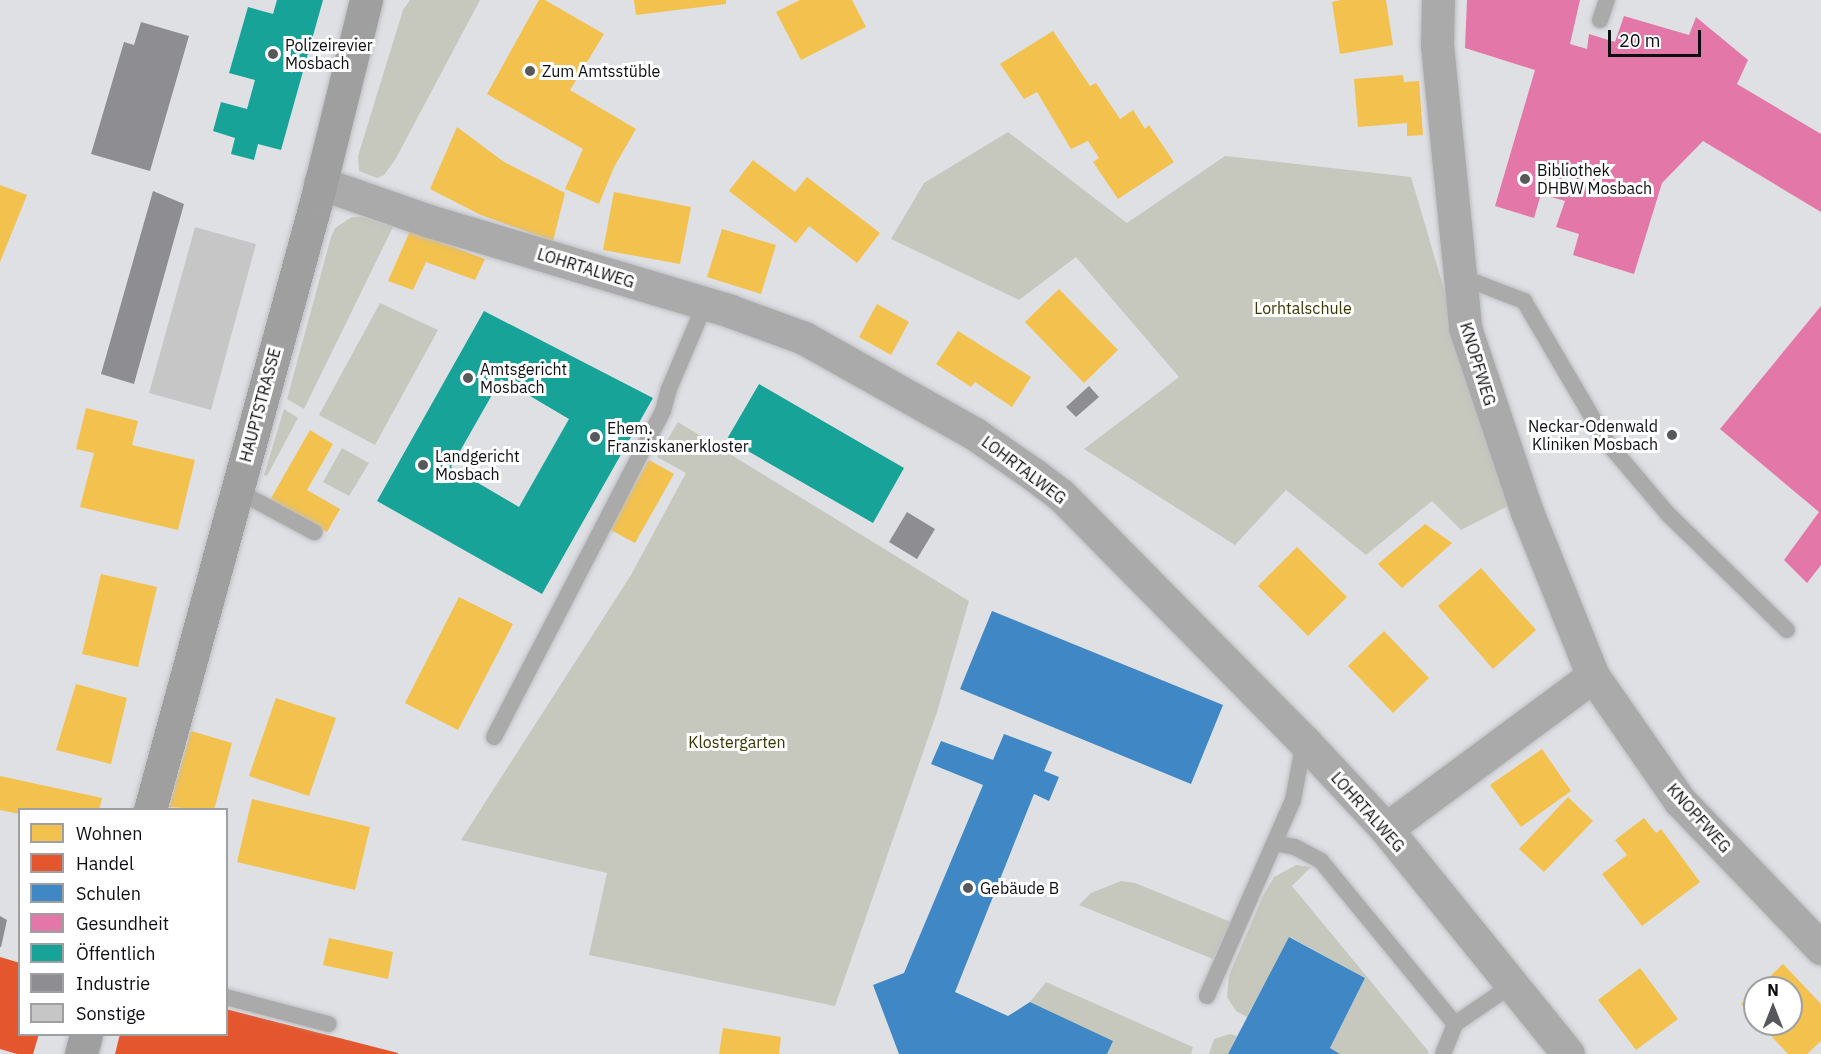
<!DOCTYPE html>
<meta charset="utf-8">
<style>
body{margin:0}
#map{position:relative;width:1821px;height:1054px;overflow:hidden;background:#dee0e4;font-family:"IBM Plex Sans",sans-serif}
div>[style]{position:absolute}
.green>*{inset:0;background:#c6c8be}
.homes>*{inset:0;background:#f2c14e}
.shops>*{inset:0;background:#e4572e}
.schools>*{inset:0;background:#3f88c5}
.health>*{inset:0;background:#e377a8}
.public>*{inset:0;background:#17a398}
.industry>*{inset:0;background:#8d8d92}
.building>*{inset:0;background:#c7c6c7}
.roads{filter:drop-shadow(0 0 2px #bdbec1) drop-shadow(0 0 2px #bdbec1)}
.lane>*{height:16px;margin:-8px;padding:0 8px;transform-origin:8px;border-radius:8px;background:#aaa}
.street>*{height:33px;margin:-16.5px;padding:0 16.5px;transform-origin:16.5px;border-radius:16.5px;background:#aaa}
.secondary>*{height:33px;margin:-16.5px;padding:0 16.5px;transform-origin:16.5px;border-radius:16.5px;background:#a09f9f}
.dots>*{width:16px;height:16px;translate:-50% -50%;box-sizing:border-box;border:3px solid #fff;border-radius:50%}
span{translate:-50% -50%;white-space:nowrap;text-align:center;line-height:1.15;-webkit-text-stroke:6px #fff;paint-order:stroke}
.poi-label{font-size:16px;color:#0d0e11}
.left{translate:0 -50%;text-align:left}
.right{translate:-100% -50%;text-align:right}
.street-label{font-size:16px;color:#0d0e11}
.park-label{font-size:16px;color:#363701}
.legend{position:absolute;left:18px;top:808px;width:210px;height:228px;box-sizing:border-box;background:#fff;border:2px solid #9e9fa0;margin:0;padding:8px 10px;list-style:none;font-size:18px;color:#0d0e11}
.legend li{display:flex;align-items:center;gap:12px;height:30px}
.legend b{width:30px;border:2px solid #9e9fa0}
.north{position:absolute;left:1743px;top:976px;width:60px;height:60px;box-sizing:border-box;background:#fff;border:2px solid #9e9fa0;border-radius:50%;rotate:0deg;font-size:16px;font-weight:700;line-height:24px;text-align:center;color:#0d0e11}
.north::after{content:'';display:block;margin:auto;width:21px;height:27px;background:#56585b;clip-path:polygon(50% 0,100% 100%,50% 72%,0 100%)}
.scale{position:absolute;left:1608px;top:30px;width:93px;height:27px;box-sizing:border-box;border:3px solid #0d0e11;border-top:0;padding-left:8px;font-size:18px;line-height:21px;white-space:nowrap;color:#0d0e11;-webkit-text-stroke:4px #fff;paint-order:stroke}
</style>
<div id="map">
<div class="green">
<div style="clip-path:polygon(410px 0,480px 0,395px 160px,384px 175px,377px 178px,359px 171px,358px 156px,403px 10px)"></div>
<div style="clip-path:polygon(1008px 132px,1127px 223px,1225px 156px,1411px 177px,1508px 506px,1461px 530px,1432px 501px,1366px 555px,1286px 490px,1235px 545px,1084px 449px,1179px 377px,1076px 257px,1019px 300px,891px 239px,924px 183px)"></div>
<div style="clip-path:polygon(352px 217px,362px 217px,393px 227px,304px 409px,287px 399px,331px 237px,335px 228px)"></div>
<div style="clip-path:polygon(380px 303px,438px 330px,375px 445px,319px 415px)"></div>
<div style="clip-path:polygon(284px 409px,298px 418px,267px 476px,264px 475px)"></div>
<div style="clip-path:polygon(678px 422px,969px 601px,937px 712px,835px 1006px,589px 955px,607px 873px,461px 840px,631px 575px,686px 473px,657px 457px)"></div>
<div style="clip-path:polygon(342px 448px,369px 463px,349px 496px,323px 482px)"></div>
<div style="clip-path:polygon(1296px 865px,1311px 867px,1292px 886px,1429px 1052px,1428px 1054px,1340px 1054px,1330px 1048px,1365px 978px,1290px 937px,1247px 1017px,1236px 1011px,1227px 997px,1229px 975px,1264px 894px,1274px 877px)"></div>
<div style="clip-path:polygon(1121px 881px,1135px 883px,1231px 922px,1213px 959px,1079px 905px,1091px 893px)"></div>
<div style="clip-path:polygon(1046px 982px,1193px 1047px,1191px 1054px,1107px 1054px,1112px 1041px,1030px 1002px)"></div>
<div style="clip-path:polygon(1230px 1034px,1237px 1036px,1228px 1054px,1209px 1054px,1214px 1039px)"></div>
</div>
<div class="homes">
<div style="clip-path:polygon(539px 0,545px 0,604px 34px,570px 90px,636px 129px,614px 167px,599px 204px,565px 189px,583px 149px,487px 94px)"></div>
<div style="clip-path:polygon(634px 0,726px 0,726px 4px,636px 15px)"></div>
<div style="clip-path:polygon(800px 0,852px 0,866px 27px,801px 60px,776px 12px)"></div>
<div style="clip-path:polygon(1341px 0,1386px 0,1393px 45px,1340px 54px,1332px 2px)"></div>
<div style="clip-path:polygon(1053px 31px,1090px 86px,1096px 83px,1120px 119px,1133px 110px,1145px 129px,1149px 125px,1174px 162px,1118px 199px,1093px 162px,1099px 158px,1088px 141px,1071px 149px,1037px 92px,1024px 99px,1000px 64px)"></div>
<div style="clip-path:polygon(1403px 75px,1404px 82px,1419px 81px,1423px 135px,1407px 136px,1407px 123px,1358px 127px,1354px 79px)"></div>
<div style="clip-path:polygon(457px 127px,504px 162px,565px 193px,553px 241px,481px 215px,430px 189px)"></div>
<div style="clip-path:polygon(753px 160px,795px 192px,807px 177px,880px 233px,857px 263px,809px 226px,796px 243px,729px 191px)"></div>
<div style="clip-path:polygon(0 185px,27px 195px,0 262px)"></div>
<div style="clip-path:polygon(614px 192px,691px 207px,680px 264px,603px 250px)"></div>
<div style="clip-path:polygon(722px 229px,776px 245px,761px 294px,707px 277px)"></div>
<div style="clip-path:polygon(410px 231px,485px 259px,475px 280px,426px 262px,413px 290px,388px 281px)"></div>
<div style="clip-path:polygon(1059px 289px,1118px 350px,1084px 383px,1025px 322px)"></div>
<div style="clip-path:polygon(877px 304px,909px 322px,891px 355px,859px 337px)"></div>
<div style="clip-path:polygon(958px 331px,1031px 377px,1012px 407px,975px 382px,971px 387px,936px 364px)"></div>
<div style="clip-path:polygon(86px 408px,138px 421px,132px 445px,195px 460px,178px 530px,80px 507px,94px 453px,76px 449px)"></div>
<div style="clip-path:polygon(310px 430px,333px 444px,307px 490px,340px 509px,327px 532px,270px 500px)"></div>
<div style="clip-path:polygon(649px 460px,674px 474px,635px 543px,609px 529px)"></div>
<div style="clip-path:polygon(1425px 524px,1452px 543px,1402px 588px,1378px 564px)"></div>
<div style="clip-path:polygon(1297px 547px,1347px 597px,1308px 636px,1258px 586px)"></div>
<div style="clip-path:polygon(1481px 568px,1536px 630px,1493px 669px,1438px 606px)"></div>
<div style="clip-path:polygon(101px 574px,157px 587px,138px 667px,82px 654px)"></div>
<div style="clip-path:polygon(459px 597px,513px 624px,458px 730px,405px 703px)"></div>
<div style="clip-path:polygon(1384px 631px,1429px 678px,1393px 713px,1348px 666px)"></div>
<div style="clip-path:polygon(76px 684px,127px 698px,111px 764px,56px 750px)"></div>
<div style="clip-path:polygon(276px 698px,336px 718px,309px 796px,249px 776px)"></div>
<div style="clip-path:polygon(191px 731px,232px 743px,214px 810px,169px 807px)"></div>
<div style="clip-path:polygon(1542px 749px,1571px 791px,1521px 827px,1490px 785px)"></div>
<div style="clip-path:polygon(0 776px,102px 798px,99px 810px,20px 810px,20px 814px,0 810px)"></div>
<div style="clip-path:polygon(1568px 797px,1593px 821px,1544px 872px,1519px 849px)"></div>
<div style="clip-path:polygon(252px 799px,370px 827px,355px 890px,237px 862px)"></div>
<div style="clip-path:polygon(1644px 818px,1656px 833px,1661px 829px,1700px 882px,1642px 926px,1602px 874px,1627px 855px,1615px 840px)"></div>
<div style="clip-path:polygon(329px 938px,393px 952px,388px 979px,323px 965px)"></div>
<div style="clip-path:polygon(1783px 964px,1821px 1004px,1821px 1041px,1807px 1054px,1788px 1054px,1760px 1024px,1791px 1024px,1791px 988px,1758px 988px)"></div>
<div style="clip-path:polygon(1640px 968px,1678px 1019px,1636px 1050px,1598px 1000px)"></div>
<div style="clip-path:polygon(1755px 991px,1755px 1019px,1741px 1004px)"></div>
<div style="clip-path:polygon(723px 1028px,781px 1037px,779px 1054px,719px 1054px)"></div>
</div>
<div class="shops">
<div style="clip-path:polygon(0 957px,20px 963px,20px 1034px,39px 1034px,33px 1054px,17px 1054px,0 1049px)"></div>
<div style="clip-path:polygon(226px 1009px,398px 1053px,398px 1054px,115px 1054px,120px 1034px,226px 1034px)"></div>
</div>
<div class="schools">
<div style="clip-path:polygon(992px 611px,1223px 705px,1191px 784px,960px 689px)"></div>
<div style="clip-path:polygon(1004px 734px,1052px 752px,1044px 771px,1059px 777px,1049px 801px,1034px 794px,955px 992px,1008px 1016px,1030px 1002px,1113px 1041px,1107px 1054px,899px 1054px,873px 985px,904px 973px,983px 785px,931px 764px,941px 741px,993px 760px)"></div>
<div style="clip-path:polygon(1289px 937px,1365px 978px,1330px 1048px,1340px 1054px,1228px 1054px)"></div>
</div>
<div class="health">
<div style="clip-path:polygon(1467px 0,1580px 0,1570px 44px,1587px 49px,1589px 34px,1615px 42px,1624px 16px,1689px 35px,1696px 17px,1748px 60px,1737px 84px,1821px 134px,1821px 212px,1703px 141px,1662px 183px,1634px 274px,1573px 255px,1579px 234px,1556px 227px,1565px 201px,1541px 194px,1534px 218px,1495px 206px,1535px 70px,1465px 48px)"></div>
<div style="clip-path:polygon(1821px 306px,1821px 565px,1807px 583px,1784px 560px,1819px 512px,1720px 429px)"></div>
</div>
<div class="public">
<div style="clip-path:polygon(277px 0,323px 0,281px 150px,258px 144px,254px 160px,231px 154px,235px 138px,213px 131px,221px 102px,247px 109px,255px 80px,229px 73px,248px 7px,273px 14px)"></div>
<div style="clip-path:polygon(evenodd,484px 311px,653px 398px,542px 594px,377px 501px,484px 311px,501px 379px,569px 419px,519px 507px,451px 467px,501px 379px)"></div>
<div style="clip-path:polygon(759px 384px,904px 468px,873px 523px,727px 439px)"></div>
</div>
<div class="industry">
<div style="clip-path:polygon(141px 22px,189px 36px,150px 171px,91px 154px,124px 42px,134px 45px)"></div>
<div style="clip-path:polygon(153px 191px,184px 204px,134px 384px,101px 374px)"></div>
<div style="clip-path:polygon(1089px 386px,1099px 397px,1076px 417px,1066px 407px)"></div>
<div style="clip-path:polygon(907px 512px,935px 529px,917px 559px,889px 542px)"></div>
<div style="clip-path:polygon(0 916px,7px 920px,1px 947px,0 947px)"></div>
</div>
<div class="building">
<div style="clip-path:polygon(195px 227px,256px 244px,211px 410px,149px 393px)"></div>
</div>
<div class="roads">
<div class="lane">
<div style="left:1600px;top:20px;width:21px;rotate:-71deg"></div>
<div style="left:1459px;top:276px;width:70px;rotate:21deg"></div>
<div style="left:1524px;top:301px;width:162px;rotate:59.6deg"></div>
<div style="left:1606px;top:441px;width:96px;rotate:49.7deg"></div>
<div style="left:1668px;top:514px;width:166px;rotate:44.3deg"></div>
<div style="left:236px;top:490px;width:89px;rotate:28.3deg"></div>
<div style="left:494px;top:737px;width:367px;rotate:-62.6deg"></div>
<div style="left:663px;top:411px;width:23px;rotate:-75deg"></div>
<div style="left:669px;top:389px;width:92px;rotate:-67deg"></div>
<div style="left:1274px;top:843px;width:21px;rotate:11deg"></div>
<div style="left:1295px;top:847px;width:30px;rotate:28deg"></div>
<div style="left:1321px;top:861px;width:211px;rotate:50.6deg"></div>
<div style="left:1207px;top:996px;width:214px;rotate:-66.3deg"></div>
<div style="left:1293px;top:800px;width:60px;rotate:-79.4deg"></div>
<div style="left:226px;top:997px;width:106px;rotate:14.8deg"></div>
<div style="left:1443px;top:1054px;width:32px;rotate:-68deg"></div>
<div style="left:1455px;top:1024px;width:69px;rotate:-34.4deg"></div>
</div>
<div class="street">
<div style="left:1438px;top:0;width:45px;rotate:91.3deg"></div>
<div style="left:1437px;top:45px;width:284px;rotate:84.3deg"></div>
<div style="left:1465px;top:328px;width:194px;rotate:71.4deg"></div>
<div style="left:1527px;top:512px;width:177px;rotate:68.1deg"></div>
<div style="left:1593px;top:676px;width:152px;rotate:55.2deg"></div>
<div style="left:1680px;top:801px;width:204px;rotate:46.2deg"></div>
<div style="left:320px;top:183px;width:115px;rotate:19.2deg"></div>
<div style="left:429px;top:221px;width:314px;rotate:16.6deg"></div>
<div style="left:730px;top:311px;width:79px;rotate:20deg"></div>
<div style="left:804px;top:338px;width:196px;rotate:29.3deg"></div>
<div style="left:975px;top:434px;width:70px;rotate:34.6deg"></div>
<div style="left:1033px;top:474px;width:35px;rotate:37deg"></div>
<div style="left:1061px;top:495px;width:346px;rotate:45.4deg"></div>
<div style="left:1304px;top:741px;width:120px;rotate:47deg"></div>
<div style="left:1386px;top:829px;width:289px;rotate:51deg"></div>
<div style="left:1386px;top:829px;width:257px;rotate:-36.5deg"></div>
</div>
<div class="secondary">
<div style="left:150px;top:810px;width:638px;rotate:-74.74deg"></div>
<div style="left:318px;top:194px;width:200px;rotate:-76.1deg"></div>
<div style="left:81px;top:1054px;width:21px;rotate:-76deg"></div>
</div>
</div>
<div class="dots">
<div style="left:273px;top:54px;background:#56585b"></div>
<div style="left:530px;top:71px;background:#56585b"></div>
<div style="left:1525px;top:179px;background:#56585b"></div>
<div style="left:468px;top:378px;background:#56585b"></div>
<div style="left:1672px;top:435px;background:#56585b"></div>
<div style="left:595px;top:437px;background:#56585b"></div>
<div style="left:423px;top:465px;background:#56585b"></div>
<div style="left:968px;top:888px;background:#56585b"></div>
</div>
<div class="poi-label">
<span class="left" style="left:285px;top:54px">Polizeirevier<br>Mosbach</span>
<span class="left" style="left:542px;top:71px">Zum Amtsstüble</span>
<span class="left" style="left:1537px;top:179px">Bibliothek<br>DHBW Mosbach</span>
<span class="left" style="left:480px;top:378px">Amtsgericht<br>Mosbach</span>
<span class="right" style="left:1658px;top:435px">Neckar-Odenwald<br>Kliniken Mosbach</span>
<span class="left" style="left:607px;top:437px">Ehem.<br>Franziskanerkloster</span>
<span class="left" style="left:435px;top:465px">Landgericht<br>Mosbach</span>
<span class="left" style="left:980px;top:888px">Gebäude B</span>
</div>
<div class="street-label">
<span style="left:586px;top:268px;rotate:17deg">LOHRTALWEG</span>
<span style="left:1478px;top:364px;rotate:73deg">KNOPFWEG</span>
<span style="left:260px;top:405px;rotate:-75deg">HAUPTSTRASSE</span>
<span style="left:1024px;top:470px;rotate:37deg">LOHRTALWEG</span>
<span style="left:1368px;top:812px;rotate:48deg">LOHRTALWEG</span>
<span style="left:1699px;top:818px;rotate:48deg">KNOPFWEG</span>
</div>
<div class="park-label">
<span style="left:1303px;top:308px">Lorhtalschule</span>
<span style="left:737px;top:742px">Klostergarten</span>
</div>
<ul class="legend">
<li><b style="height:16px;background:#f2c14e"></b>Wohnen</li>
<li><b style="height:16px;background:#e4572e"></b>Handel</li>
<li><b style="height:16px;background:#3f88c5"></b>Schulen</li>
<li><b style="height:16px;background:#e377a8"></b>Gesundheit</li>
<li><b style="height:16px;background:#17a398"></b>Öffentlich</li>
<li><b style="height:16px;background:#8d8d92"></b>Industrie</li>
<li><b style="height:16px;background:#c7c6c7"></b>Sonstige</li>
</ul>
<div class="north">N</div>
<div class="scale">20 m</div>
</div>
